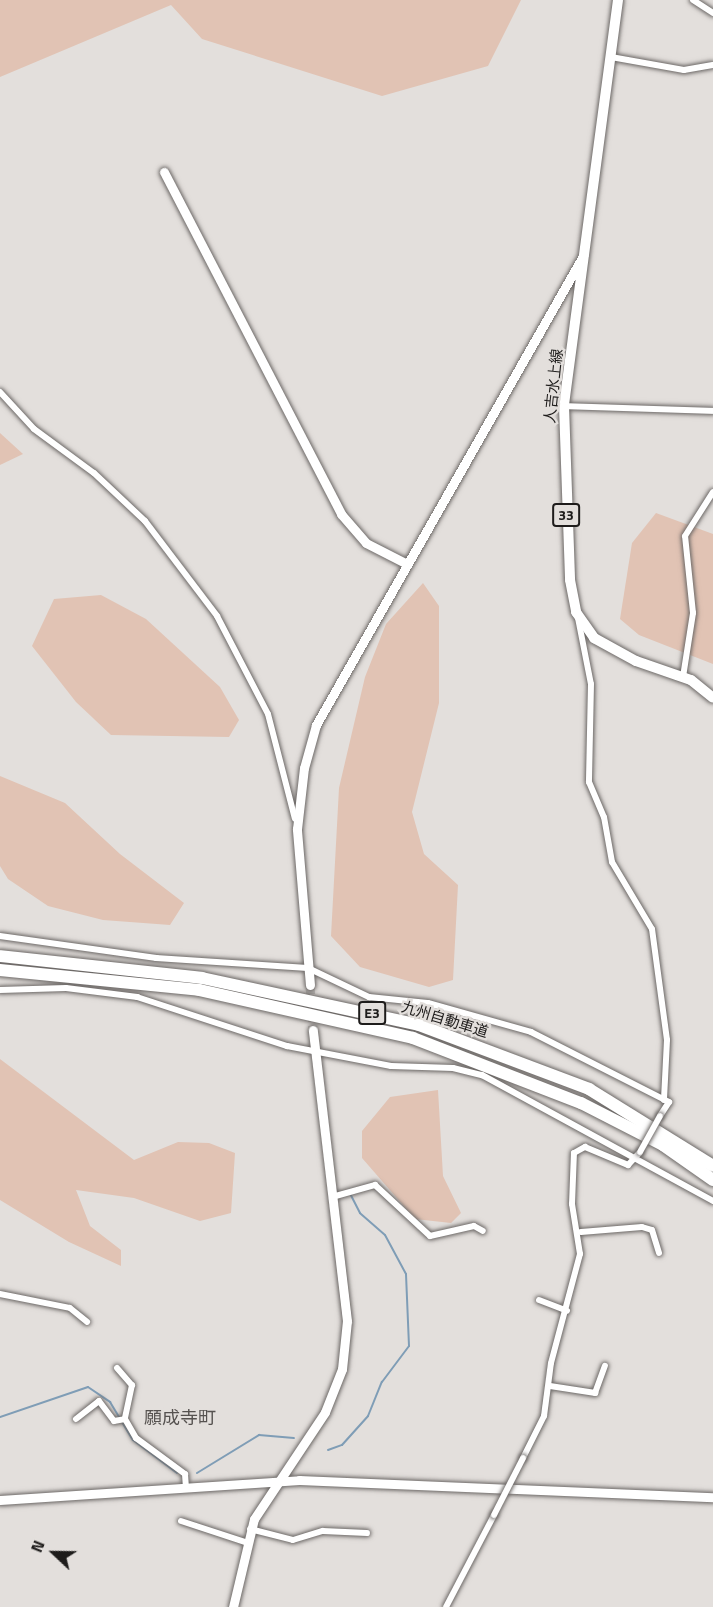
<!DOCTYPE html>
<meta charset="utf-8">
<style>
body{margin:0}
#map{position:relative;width:713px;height:1607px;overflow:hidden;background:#e3dfdc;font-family:"Titillium Web","Noto Sans JP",sans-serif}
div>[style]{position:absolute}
.green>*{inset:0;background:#e1c3b4}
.stream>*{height:2px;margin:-1px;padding:0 1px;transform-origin:1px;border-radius:1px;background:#7f9db6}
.secondary-tunnel>*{height:9px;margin-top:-4.5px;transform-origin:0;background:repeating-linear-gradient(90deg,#bcb8b5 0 9px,transparent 0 13.5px)}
.roads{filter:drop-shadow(0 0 2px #6c6866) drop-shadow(0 0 2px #6c6866)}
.street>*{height:6px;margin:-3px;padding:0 3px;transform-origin:3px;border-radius:3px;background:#fff}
.secondary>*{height:9px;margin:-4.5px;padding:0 4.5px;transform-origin:4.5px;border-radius:4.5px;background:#fff}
.primary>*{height:10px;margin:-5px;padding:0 5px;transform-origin:5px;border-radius:5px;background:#fff}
.highway>*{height:12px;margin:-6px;padding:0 6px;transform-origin:6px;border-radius:6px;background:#fff}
.bridges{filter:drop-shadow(0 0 2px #6c6866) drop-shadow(0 0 2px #6c6866)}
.street-bridge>*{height:6px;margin:-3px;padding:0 3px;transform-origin:3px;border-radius:3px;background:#fff}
span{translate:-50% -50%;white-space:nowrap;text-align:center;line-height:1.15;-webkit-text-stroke:4.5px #e3dfdc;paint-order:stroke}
.shield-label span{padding:2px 4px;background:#e3dfdc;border:2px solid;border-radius:4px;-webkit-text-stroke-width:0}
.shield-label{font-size:14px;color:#1e1c1b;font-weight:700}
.street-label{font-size:15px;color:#1e1c1b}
.quarter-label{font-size:18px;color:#565250}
.north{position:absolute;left:24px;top:1523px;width:60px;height:60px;-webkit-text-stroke:4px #e3dfdc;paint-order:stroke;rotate:292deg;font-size:16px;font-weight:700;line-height:24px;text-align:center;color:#1e1c1b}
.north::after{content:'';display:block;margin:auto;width:21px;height:27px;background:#1e1c1b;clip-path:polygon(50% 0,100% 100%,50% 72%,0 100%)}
</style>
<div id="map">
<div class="green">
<div style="clip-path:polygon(0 0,521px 0,488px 66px,382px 96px,202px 39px,171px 5px,0 77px)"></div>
<div style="clip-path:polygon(0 433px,23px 454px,0 465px)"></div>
<div style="clip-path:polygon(656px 513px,713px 534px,713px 664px,639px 635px,620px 619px,632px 543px)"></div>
<div style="clip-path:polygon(423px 583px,439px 606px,439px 703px,412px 812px,424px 854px,458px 885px,453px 980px,429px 987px,360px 967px,331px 936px,339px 788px,365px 677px,386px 624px)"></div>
<div style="clip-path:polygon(101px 595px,146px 619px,220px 687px,239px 720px,229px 737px,111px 735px,76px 702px,32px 646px,54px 599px)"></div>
<div style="clip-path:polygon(0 776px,65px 803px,120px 854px,184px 903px,170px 925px,103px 920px,48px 906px,8px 879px,0 866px)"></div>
<div style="clip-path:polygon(0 1059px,134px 1160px,178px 1142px,209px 1143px,235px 1153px,231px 1213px,200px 1221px,134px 1198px,76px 1190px,90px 1226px,121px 1250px,121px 1266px,69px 1242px,0 1200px)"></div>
<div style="clip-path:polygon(438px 1090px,443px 1176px,461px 1213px,451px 1223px,415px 1219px,362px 1158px,362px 1131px,390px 1097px)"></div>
</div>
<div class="stream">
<div style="left:0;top:1417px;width:93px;rotate:-18.8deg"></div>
<div style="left:88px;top:1387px;width:27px;rotate:34deg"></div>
<div style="left:110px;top:1402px;width:17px;rotate:59deg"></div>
<div style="left:122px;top:1422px;width:21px;rotate:59deg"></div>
<div style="left:133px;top:1440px;width:55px;rotate:36.9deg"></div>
<div style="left:328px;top:1450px;width:15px;rotate:-20deg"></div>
<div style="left:342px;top:1445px;width:39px;rotate:-48deg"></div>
<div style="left:368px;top:1416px;width:37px;rotate:-68deg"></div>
<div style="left:382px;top:1382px;width:45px;rotate:-53.1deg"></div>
<div style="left:409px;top:1346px;width:72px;rotate:-92.4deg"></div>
<div style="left:406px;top:1274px;width:44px;rotate:-118.3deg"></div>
<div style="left:385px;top:1235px;width:33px;rotate:-139deg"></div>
<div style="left:360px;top:1213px;width:20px;rotate:-117deg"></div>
<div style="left:197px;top:1473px;width:73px;rotate:-31.5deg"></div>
<div style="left:259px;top:1435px;width:35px;rotate:5deg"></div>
</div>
<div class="secondary-tunnel">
<div style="left:310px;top:985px;width:45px;rotate:86.2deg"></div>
</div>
<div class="roads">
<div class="street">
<div style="left:693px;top:0;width:24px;rotate:33deg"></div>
<div style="left:611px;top:57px;width:74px;rotate:10.1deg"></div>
<div style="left:684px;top:70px;width:29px;rotate:-10deg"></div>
<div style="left:0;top:392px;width:50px;rotate:47.4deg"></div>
<div style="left:34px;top:429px;width:74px;rotate:36.3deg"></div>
<div style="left:94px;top:473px;width:70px;rotate:43.3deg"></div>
<div style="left:145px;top:521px;width:119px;rotate:52.8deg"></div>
<div style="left:217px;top:616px;width:110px;rotate:62.5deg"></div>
<div style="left:268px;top:714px;width:108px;rotate:75.6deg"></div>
<div style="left:564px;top:406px;width:149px;rotate:1.9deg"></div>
<div style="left:578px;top:618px;width:67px;rotate:78.9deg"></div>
<div style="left:591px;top:684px;width:98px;rotate:91.2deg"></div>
<div style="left:589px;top:782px;width:38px;rotate:67deg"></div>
<div style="left:604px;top:817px;width:46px;rotate:79.9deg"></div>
<div style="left:612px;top:862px;width:78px;rotate:59.2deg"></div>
<div style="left:652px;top:929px;width:112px;rotate:82.3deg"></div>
<div style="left:667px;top:1040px;width:60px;rotate:92.9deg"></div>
<div style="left:683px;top:677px;width:65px;rotate:-81.1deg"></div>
<div style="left:693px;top:613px;width:77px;rotate:-95.9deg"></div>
<div style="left:685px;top:536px;width:52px;rotate:-57.5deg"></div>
<div style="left:0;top:936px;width:158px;rotate:8deg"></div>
<div style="left:156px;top:958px;width:152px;rotate:3.8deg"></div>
<div style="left:308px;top:968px;width:68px;rotate:25.4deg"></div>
<div style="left:369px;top:997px;width:59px;rotate:5.8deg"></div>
<div style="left:428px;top:1003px;width:107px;rotate:15.7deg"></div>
<div style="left:531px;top:1032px;width:155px;rotate:26.9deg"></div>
<div style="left:669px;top:1102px;width:17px;rotate:123deg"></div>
<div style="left:0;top:990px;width:66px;rotate:-1.7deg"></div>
<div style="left:66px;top:988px;width:72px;rotate:7.2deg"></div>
<div style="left:137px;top:997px;width:158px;rotate:18.1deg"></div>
<div style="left:287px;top:1046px;width:106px;rotate:10.9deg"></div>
<div style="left:391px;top:1066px;width:62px;rotate:1.8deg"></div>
<div style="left:453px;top:1068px;width:30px;rotate:14deg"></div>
<div style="left:482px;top:1075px;width:263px;rotate:28.6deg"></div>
<div style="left:332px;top:1197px;width:45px;rotate:-15.6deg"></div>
<div style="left:375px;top:1185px;width:75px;rotate:42.8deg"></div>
<div style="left:430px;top:1236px;width:45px;rotate:-12.8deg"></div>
<div style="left:474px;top:1226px;width:10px;rotate:29deg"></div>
<div style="left:581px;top:1232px;width:61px;rotate:-4.7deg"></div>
<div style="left:642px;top:1227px;width:10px;rotate:17deg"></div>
<div style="left:652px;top:1230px;width:24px;rotate:73deg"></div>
<div style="left:0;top:1294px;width:71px;rotate:11.3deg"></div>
<div style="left:70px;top:1308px;width:22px;rotate:39deg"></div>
<div style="left:539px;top:1300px;width:30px;rotate:21deg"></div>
<div style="left:117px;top:1368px;width:23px;rotate:49deg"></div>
<div style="left:132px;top:1385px;width:35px;rotate:102deg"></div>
<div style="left:125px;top:1419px;width:22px;rotate:60deg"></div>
<div style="left:136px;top:1438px;width:61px;rotate:36.3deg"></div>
<div style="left:185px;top:1474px;width:13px;rotate:86deg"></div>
<div style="left:550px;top:1386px;width:46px;rotate:8.8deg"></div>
<div style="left:595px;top:1393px;width:29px;rotate:-70deg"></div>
<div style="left:76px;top:1419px;width:29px;rotate:-38deg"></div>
<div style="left:99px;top:1401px;width:25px;rotate:53deg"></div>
<div style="left:114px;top:1421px;width:11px;rotate:-10deg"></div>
<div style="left:523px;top:1458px;width:47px;rotate:-63.4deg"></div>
<div style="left:544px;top:1416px;width:53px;rotate:-82.5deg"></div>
<div style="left:551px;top:1363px;width:113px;rotate:-75.1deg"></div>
<div style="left:580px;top:1254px;width:51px;rotate:-99.1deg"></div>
<div style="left:572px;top:1204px;width:51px;rotate:-87.8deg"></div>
<div style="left:574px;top:1153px;width:13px;rotate:-29deg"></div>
<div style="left:585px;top:1147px;width:47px;rotate:22.7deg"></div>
<div style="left:628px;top:1165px;width:18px;rotate:-47deg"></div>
<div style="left:181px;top:1521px;width:67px;rotate:18.2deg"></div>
<div style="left:250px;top:1529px;width:44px;rotate:14.3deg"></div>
<div style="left:293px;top:1540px;width:31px;rotate:-17deg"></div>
<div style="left:323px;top:1531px;width:44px;rotate:2.6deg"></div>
<div style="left:446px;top:1607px;width:104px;rotate:-62.4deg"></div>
</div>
<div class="secondary">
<div style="left:164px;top:172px;width:385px;rotate:62.6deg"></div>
<div style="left:341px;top:514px;width:38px;rotate:49deg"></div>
<div style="left:366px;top:543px;width:44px;rotate:27.1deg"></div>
<div style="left:310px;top:985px;width:157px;rotate:-94.8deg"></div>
<div style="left:297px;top:829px;width:61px;rotate:-83.5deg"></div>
<div style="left:304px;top:768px;width:45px;rotate:-74.4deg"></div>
<div style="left:316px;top:725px;width:540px;rotate:-60.35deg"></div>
<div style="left:0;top:1500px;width:300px;rotate:-3.8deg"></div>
<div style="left:299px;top:1480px;width:414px;rotate:2.4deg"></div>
<div style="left:233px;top:1607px;width:90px;rotate:-76.6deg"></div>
<div style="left:254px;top:1519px;width:128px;rotate:-56.4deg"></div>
<div style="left:325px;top:1412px;width:46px;rotate:-68.4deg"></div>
<div style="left:342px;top:1369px;width:48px;rotate:-84.1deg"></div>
<div style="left:347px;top:1321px;width:293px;rotate:-96.7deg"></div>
</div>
<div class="primary">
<div style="left:618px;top:0;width:410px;rotate:97.6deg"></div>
<div style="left:564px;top:406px;width:174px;rotate:88deg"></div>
<div style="left:570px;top:580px;width:33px;rotate:79deg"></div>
<div style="left:576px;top:612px;width:32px;rotate:55deg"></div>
<div style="left:594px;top:638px;width:48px;rotate:28.7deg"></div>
<div style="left:636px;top:661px;width:58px;rotate:19.1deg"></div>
<div style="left:691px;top:680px;width:28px;rotate:39deg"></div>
</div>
<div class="highway">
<div style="left:0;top:956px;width:203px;rotate:6.2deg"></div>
<div style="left:202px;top:978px;width:222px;rotate:12.2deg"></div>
<div style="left:419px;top:1025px;width:182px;rotate:20.6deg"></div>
<div style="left:589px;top:1089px;width:146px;rotate:31.8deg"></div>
<div style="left:0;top:970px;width:200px;rotate:5.7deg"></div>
<div style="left:199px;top:990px;width:219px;rotate:12.6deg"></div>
<div style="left:413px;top:1038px;width:180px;rotate:21.2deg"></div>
<div style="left:581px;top:1103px;width:92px;rotate:27.1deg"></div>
<div style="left:663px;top:1145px;width:61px;rotate:35deg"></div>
</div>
</div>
<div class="bridges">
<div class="street-bridge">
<div style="left:640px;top:1152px;width:41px;rotate:-60.9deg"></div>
<div style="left:494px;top:1515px;width:64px;rotate:-63deg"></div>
</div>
</div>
<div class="shield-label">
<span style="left:566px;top:515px">33</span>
<span style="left:372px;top:1013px">E3</span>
</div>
<div class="street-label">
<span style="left:553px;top:386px;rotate:-84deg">人吉水上線</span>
<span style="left:445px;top:1019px;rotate:17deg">九州自動車道</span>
</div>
<div class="quarter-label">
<span style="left:180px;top:1418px">願成寺町</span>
</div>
<div class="north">N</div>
</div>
